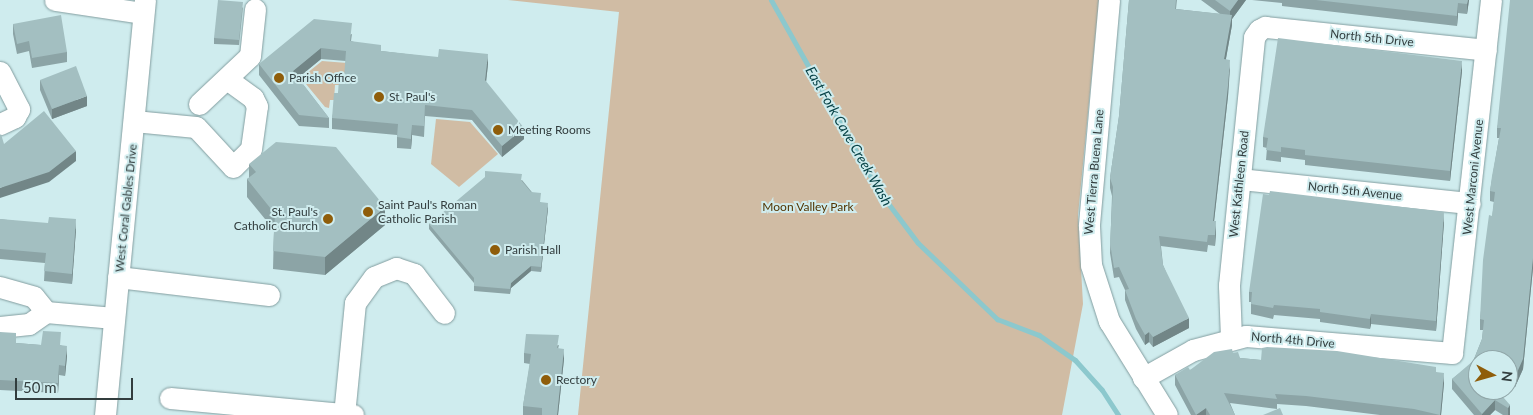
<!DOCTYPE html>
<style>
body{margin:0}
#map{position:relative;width:1533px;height:415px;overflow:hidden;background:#cfecee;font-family:Lato,sans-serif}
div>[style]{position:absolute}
.green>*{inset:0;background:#d0bca4}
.stream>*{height:5px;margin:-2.5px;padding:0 2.5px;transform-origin:2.5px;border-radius:2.5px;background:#8cc8cd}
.roads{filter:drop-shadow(0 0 1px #829d9f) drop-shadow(0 0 1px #829d9f)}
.minor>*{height:21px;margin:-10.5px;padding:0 10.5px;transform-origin:10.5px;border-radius:10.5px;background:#fff}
.wall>*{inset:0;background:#8ca4a6}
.shaded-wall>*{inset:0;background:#728687}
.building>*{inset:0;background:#a3bfc1}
.dots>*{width:14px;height:14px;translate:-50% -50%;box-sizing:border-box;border:2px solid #cfecee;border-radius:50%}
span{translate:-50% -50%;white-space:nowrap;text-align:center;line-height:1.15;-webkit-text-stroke:4px #cfecee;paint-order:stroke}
.street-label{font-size:12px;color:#323d3e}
.poi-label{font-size:12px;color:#323d3e}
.left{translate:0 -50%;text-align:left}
.right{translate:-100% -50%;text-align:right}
.park-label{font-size:12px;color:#523402}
.water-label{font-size:14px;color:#074246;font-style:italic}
.north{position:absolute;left:1468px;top:350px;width:50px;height:50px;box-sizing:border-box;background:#cfecee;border:1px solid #90a6a8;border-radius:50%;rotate:96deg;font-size:14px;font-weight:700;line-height:20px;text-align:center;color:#323d3e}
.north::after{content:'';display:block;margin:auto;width:18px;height:22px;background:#8f5d0a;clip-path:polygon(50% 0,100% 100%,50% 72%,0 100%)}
.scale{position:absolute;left:15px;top:378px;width:118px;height:22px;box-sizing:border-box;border:2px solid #323d3e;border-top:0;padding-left:6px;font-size:15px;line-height:18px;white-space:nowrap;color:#323d3e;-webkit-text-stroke:4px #cfecee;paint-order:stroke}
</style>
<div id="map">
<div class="green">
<div style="clip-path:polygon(508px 0,1099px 0,1078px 215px,1083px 304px,1062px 415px,578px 415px,619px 12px)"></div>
<div style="clip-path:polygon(322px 61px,347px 63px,347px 74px,340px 74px,340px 85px,335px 85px,334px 100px,330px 100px,329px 108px,325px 107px,301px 78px)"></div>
<div style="clip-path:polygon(436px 119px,470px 122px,498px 154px,459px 187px,431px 164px)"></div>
</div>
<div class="stream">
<div style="left:771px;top:0;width:218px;rotate:60.6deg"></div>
<div style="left:878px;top:190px;width:66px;rotate:53deg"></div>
<div style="left:918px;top:243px;width:110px;rotate:43.9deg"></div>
<div style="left:997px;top:319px;width:45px;rotate:20.9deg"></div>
<div style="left:1039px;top:335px;width:44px;rotate:34.8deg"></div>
<div style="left:1075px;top:360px;width:40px;rotate:48deg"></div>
<div style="left:1102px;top:390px;width:30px;rotate:57deg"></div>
</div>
<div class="roads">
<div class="minor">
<div style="left:55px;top:0;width:89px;rotate:8.4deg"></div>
<div style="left:1109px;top:0;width:227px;rotate:95.1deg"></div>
<div style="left:1089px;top:226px;width:39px;rotate:87deg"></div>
<div style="left:1091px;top:265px;width:59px;rotate:72.2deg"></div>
<div style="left:1109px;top:321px;width:110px;rotate:58.3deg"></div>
<div style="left:0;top:72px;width:42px;rotate:62.8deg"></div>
<div style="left:19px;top:109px;width:9px;rotate:117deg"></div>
<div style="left:15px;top:117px;width:17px;rotate:155deg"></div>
<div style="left:199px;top:104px;width:70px;rotate:-43.3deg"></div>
<div style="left:250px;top:56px;width:47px;rotate:-83.9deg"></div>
<div style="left:134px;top:121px;width:62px;rotate:5.5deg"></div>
<div style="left:196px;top:127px;width:54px;rotate:47.2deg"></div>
<div style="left:233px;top:167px;width:25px;rotate:-45deg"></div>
<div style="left:251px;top:149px;width:43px;rotate:-82.1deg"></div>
<div style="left:257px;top:106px;width:9px;rotate:-117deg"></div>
<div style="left:253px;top:98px;width:32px;rotate:-144deg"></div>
<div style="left:1240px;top:179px;width:231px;rotate:6deg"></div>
<div style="left:118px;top:277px;width:152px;rotate:6.8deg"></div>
<div style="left:0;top:287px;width:35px;rotate:16deg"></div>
<div style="left:34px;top:297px;width:19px;rotate:51deg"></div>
<div style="left:0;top:327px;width:29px;rotate:-6deg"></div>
<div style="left:29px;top:324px;width:21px;rotate:-35deg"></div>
<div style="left:46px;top:312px;width:68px;rotate:5deg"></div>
<div style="left:1231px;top:338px;width:53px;rotate:-92.2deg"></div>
<div style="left:1229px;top:285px;width:249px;rotate:-84.2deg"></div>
<div style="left:1254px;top:37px;width:9px;rotate:-54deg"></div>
<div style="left:1259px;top:30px;width:7px;rotate:-27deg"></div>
<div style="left:1265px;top:27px;width:222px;rotate:5.9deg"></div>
<div style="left:1143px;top:378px;width:57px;rotate:-29.2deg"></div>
<div style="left:1193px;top:350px;width:55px;rotate:-14.8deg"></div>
<div style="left:1246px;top:336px;width:207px;rotate:4.7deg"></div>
<div style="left:1452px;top:353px;width:355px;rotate:-83.7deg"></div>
<div style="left:170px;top:398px;width:184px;rotate:5.3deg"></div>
<div style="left:105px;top:415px;width:417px;rotate:-84.5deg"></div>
<div style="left:344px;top:415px;width:113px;rotate:-84.4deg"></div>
<div style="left:355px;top:303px;width:32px;rotate:-54deg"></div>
<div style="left:374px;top:277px;width:24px;rotate:-22deg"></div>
<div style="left:396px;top:268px;width:19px;rotate:18deg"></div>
<div style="left:414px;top:274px;width:49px;rotate:52.4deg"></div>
</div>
</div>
<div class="wall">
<div style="clip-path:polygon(1129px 0,1177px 0,1176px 9px,1220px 14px,1201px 0,1246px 0,1232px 19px,1232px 25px,1226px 59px,1230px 70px,1228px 96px,1214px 221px,1216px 231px,1215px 246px,1208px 245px,1207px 252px,1161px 246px,1163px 265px,1189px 328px,1153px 347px,1149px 342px,1145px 345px,1136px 329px,1125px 300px,1125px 290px,1119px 277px,1114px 278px,1110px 253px,1112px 196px,1110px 188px,1110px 178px,1119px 116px)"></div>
<div style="clip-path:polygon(1252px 0,1469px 0,1467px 14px,1458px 13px,1457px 26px,1282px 6px,1282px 3px)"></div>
<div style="clip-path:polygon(1533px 0,1533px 268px,1523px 369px,1515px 387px,1508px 384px,1508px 360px,1478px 360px,1478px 390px,1510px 405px,1510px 415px,1503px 415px,1495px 410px,1490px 415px,1474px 415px,1452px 389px,1452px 379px,1474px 362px,1474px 359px,1482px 339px,1483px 330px,1480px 330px,1480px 319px,1494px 202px,1490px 201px,1490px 191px,1499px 138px,1497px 138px,1497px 128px)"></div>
<div style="clip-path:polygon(243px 7px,239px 45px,214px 44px,214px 38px)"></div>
<div style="clip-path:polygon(13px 24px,67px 52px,67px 62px,32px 68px,29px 51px,17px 54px,13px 34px)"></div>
<div style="clip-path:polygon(352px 34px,351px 41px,381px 51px,488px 64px,486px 82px,524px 139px,502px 157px,472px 120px,425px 116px,424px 137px,412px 135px,411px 149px,397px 148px,397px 135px,332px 129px,332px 118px,338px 93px,344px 78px,346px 61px,321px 59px,298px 78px,329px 118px,329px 128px,299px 126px,259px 75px,259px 64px)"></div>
<div style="clip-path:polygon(1462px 71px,1450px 181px,1305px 165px,1305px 160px,1281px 157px,1281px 162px,1266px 160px,1267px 148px,1263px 147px,1263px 137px)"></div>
<div style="clip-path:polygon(40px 80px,87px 106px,52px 119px,40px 90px)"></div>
<div style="clip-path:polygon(249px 164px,385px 225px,325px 275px,273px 269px,274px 230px,247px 197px,247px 179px,249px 178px)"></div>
<div style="clip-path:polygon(522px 180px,540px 202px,548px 208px,541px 272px,531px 271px,511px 288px,510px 294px,474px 291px,474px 283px,429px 229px,429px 224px)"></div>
<div style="clip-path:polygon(0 219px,76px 229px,72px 284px,44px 281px,45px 263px,0 259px)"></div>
<div style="clip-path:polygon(1444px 222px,1436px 331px,1371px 324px,1370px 329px,1320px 322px,1320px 319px,1274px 315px,1273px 319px,1251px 314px,1251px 302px,1249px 302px,1249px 292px)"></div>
<div style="clip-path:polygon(0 332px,16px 343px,41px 345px,61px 345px,67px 356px,65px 376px,59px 375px,58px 393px,0 390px)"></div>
<div style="clip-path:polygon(559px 345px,558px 349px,564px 359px,558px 415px,523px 415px,523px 406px,530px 364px,524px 363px,524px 353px)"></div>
<div style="clip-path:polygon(1233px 353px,1240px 358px,1261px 360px,1436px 372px,1444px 383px,1441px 415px,1380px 415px,1306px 406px,1277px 404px,1277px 409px,1230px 403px,1235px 415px,1191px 415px,1175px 385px,1175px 375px,1190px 370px)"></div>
</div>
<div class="shaded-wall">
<div style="clip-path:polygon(1238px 0,1246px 0,1232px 19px,1232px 25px,1224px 69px,1224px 59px,1230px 21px,1230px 11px)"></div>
<div style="clip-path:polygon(1468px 0,1469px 0,1467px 14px,1467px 4px)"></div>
<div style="clip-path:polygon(1458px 3px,1458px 13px,1457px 26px,1457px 16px)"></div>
<div style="clip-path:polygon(321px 48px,321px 59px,293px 82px,293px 71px)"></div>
<div style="clip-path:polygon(488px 54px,488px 64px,485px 91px,485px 80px)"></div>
<div style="clip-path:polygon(1230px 60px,1228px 96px,1213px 231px,1213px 221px)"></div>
<div style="clip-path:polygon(1462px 61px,1462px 71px,1450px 181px,1450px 171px)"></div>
<div style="clip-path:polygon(87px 96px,87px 106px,52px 119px,52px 109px)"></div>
<div style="clip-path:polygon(412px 125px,412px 135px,411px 149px,411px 139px)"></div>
<div style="clip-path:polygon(524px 128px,524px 139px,502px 157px,502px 146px)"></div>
<div style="clip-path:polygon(76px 151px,76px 161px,49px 182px,0 198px,0 188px)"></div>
<div style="clip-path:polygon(548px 203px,548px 208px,541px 272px,541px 267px)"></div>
<div style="clip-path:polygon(385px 207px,385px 225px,325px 275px,325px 257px)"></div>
<div style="clip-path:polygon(1444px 212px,1444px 222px,1436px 331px,1436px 321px)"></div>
<div style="clip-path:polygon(76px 219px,76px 229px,72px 284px,72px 274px)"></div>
<div style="clip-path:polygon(1216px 221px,1216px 231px,1215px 246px,1215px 235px)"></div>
<div style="clip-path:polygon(1533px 258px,1533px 268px,1523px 369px,1515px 387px,1515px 377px)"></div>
<div style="clip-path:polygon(531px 266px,531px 271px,511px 288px,510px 294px,511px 283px)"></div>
<div style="clip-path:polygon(1371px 314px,1371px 324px,1370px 329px,1370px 319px)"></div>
<div style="clip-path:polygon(1189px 318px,1189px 328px,1153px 347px,1153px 337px)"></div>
<div style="clip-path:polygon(1149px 332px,1149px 342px,1145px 345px,1145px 335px)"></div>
<div style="clip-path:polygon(67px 346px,67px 356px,65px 376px,65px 366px)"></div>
<div style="clip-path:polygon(564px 349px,564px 359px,558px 415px,557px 415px)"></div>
<div style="clip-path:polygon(59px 365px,59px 375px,58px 393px,58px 383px)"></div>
<div style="clip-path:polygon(1444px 373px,1444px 383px,1441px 415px,1440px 415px)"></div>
<div style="clip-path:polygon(1495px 400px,1495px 410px,1490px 415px,1482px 415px,1482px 414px)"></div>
<div style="clip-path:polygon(1510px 405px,1510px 415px,1508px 415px,1508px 408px)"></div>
<div style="clip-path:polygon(1206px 408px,1206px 415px,1196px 415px)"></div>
</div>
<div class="building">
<div style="clip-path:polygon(218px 0,243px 2px,239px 40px,214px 38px)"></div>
<div style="clip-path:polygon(1129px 0,1176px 0,1175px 9px,1232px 15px,1224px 59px,1230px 60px,1228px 86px,1213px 221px,1216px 221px,1215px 235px,1208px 235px,1207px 242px,1159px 236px,1163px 265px,1189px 318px,1153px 337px,1149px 332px,1145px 335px,1136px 319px,1125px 290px,1129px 289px,1119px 267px,1114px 268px,1110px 243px,1113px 187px,1110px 178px,1119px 116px)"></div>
<div style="clip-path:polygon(1215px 0,1238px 0,1230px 11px)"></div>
<div style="clip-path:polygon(1316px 0,1468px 0,1467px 4px,1458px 3px,1457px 16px)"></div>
<div style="clip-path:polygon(1510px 0,1533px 0,1533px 258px,1523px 359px,1515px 377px,1508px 374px,1508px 360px,1478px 360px,1478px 361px,1474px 359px,1482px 339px,1484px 320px,1480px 319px,1483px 260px,1489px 215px,1492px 216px,1495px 192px,1490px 191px,1492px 176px,1501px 128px,1497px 128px)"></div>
<div style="clip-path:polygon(61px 15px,67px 52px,32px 58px,29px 41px,17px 44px,13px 24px)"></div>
<div style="clip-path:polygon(314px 19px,352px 23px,350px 41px,381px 45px,381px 51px,438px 57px,439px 49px,488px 54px,485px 80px,524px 128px,502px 146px,472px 110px,425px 105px,424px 126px,412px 125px,411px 139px,397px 137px,398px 124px,332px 118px,334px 93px,338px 93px,339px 79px,344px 78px,346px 51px,321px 48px,293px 71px,329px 118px,299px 115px,259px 64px)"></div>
<div style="clip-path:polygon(1278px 38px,1462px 61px,1450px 171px,1305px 155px,1305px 150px,1281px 147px,1281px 152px,1266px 150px,1268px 138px,1263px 137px)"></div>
<div style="clip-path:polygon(76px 66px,87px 96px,52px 109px,40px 80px)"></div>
<div style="clip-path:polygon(44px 111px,76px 151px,49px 172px,0 188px,0 135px,1px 134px,4px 144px)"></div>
<div style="clip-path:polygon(276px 142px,336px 147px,385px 207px,325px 257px,273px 251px,275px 214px,247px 179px,256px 172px,249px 164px)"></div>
<div style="clip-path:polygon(485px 171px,522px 174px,521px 180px,531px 192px,541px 193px,540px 202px,548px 203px,541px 267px,531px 266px,511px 283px,510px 289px,474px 286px,474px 278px,429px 224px,485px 177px)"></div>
<div style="clip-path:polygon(1270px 191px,1444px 212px,1436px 321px,1371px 314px,1370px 319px,1320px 312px,1320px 309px,1274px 305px,1273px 308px,1251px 304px,1252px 292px,1249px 292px,1263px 194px,1269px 195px)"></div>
<div style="clip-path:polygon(49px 217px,76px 219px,72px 274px,44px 271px,46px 253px,0 249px,0 219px,48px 223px)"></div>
<div style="clip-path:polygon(43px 331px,61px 332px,60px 345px,67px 346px,65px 366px,59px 365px,58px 383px,0 380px,0 332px,16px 333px,16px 343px,41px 345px)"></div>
<div style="clip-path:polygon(526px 334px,559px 335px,557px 348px,564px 349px,557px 415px,542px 415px,542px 408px,523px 406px,531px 354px,524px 353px)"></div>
<div style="clip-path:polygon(1267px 347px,1337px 351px,1436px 367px,1436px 372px,1444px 373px,1440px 415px,1414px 409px,1306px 396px,1275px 394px,1277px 399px,1224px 393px,1235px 415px,1210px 415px,1206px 408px,1196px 415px,1175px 375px,1188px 367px,1190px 370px,1214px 352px,1232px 349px,1233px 353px,1238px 352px,1240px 358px,1261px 360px,1262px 348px)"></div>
<div style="clip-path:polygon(1473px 361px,1478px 367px,1478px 390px,1497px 390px,1510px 405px,1508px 408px,1495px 400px,1482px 414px,1452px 379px)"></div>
<div style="clip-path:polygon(1280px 408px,1283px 415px,1263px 415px)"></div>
</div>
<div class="dots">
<div style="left:279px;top:78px;background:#8f5d0a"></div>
<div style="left:379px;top:97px;background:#8f5d0a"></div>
<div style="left:498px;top:130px;background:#8f5d0a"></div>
<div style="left:368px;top:212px;background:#8f5d0a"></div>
<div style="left:328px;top:219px;background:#8f5d0a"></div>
<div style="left:495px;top:250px;background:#8f5d0a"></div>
<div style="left:546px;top:380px;background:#8f5d0a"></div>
</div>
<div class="street-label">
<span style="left:1372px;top:38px;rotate:6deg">North 5th Drive</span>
<span style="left:1094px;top:172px;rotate:-85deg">West Tierra Buena Lane</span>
<span style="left:1473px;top:177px;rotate:-84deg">West Marconi Avenue</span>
<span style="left:1239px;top:184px;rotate:-84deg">West Kathleen Road</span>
<span style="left:1355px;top:191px;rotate:6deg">North 5th Avenue</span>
<span style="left:126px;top:208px;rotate:-84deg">West Coral Gables Drive</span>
<span style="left:1293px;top:340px;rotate:5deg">North 4th Drive</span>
</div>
<div class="poi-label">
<span class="left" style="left:289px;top:78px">Parish Office</span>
<span class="left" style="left:389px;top:97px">St. Paul's</span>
<span class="left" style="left:508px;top:130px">Meeting Rooms</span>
<span class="left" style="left:378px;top:212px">Saint Paul's Roman<br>Catholic Parish</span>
<span class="right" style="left:318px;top:219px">St. Paul's<br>Catholic Church</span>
<span class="left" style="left:505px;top:250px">Parish Hall</span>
<span class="left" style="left:556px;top:380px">Rectory</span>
</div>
<div class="park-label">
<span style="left:808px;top:207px">Moon Valley Park</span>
</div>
<div class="water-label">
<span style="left:849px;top:136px;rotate:60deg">East Fork Cave Creek Wash</span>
</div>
<div class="north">N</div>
<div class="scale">50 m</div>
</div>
